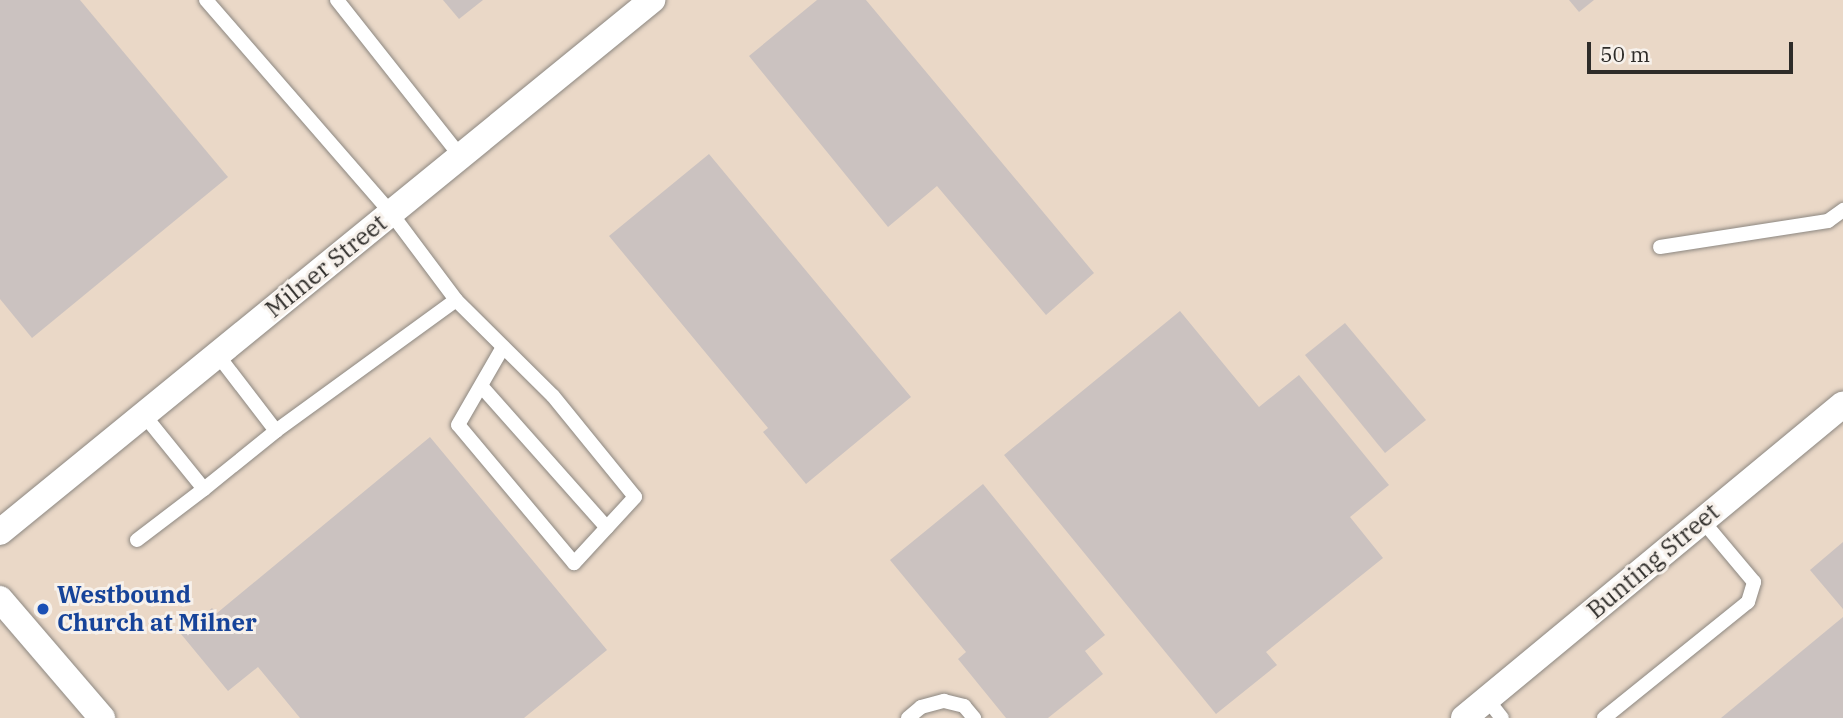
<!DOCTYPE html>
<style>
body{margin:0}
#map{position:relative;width:1843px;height:718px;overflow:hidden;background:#eae4de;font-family:"IBM Plex Serif",serif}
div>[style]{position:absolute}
.industrial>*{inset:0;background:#ead8c7}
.building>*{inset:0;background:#cbc2c0}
.roads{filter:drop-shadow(0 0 2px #8c8781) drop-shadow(0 0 2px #8c8781)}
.lane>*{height:14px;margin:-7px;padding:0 7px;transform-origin:7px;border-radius:7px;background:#fff}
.street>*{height:26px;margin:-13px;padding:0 13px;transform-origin:13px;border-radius:13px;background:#fff}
.dots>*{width:19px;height:19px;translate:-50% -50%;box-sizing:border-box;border:4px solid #f7f1eb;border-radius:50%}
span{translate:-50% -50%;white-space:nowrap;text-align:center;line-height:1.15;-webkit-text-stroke:6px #f7f1eb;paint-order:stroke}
.street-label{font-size:24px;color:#2e2c29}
.transit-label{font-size:24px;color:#164399;font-weight:700}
.left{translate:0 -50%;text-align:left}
.scale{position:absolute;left:1587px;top:42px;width:206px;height:32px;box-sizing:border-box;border:4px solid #2e2c29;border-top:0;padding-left:9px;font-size:21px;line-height:24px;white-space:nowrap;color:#2e2c29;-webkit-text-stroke:5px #f7f1eb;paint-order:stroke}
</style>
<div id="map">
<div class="industrial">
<div style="clip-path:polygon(0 0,1843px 0,1843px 718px,0 718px)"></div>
</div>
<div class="building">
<div style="clip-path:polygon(0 0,80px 0,228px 177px,32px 338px,0 299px)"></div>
<div style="clip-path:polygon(443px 0,483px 0,459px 19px)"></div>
<div style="clip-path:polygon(817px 0,866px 0,1094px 273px,1046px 315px,937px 186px,888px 227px,749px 56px)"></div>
<div style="clip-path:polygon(1569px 0,1594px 0,1579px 12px)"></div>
<div style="clip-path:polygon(709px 154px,911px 397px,806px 484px,763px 432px,768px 428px,609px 236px)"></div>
<div style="clip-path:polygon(1180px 311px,1259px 407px,1299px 375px,1389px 485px,1350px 517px,1383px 558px,1266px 652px,1277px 665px,1216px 714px,1004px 455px)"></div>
<div style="clip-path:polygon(1345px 323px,1426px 420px,1385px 453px,1305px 355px)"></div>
<div style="clip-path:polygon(430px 437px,607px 650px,524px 718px,300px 718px,258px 667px,228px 691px,181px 634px,212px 608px,217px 613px)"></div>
<div style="clip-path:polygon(983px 484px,1105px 635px,1085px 651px,1103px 674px,1048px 718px,1006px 718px,958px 659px,966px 652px,890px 560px)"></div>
<div style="clip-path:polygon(1843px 542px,1843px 609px,1810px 570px)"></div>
<div style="clip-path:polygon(1843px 617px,1843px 718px,1721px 718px)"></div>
</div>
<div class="roads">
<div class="lane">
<div style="left:206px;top:0;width:282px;rotate:49deg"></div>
<div style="left:391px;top:213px;width:109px;rotate:53.2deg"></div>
<div style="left:456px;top:300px;width:223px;rotate:144deg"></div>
<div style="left:337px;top:0;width:199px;rotate:51.7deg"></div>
<div style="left:1660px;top:247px;width:170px;rotate:-8.8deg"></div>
<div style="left:1828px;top:221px;width:19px;rotate:-36deg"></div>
<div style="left:456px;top:300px;width:136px;rotate:44.7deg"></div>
<div style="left:553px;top:396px;width:130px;rotate:50.9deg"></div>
<div style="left:635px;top:497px;width:90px;rotate:132.7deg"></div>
<div style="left:574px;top:563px;width:180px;rotate:-130deg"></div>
<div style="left:458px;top:425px;width:90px;rotate:-60deg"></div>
<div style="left:482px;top:387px;width:188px;rotate:48.4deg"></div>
<div style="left:144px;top:415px;width:95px;rotate:51deg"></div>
<div style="left:204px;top:489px;width:92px;rotate:-38.9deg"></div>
<div style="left:276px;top:431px;width:97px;rotate:-127.5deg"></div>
<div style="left:137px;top:540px;width:84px;rotate:-37.3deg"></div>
<div style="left:1487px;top:699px;width:24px;rotate:52deg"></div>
<div style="left:908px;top:718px;width:17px;rotate:-40deg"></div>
<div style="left:921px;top:707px;width:24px;rotate:-15deg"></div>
<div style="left:944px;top:701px;width:21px;rotate:14deg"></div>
<div style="left:964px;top:706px;width:16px;rotate:50deg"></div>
<div style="left:1604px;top:718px;width:185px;rotate:-38.9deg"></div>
<div style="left:1748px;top:602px;width:21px;rotate:-73deg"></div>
<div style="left:1754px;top:582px;width:81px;rotate:-130deg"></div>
</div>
<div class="street">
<div style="left:0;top:532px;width:842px;rotate:-39.21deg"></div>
<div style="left:0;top:599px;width:157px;rotate:49.4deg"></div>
<div style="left:1464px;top:718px;width:492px;rotate:-39.6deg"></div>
</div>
</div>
<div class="dots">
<div style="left:43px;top:609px;background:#1a4fb4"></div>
</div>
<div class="street-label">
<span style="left:326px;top:266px;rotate:-39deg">Milner Street</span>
<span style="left:1653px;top:561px;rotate:-40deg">Bunting Street</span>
</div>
<div class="transit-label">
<span class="left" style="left:57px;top:609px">Westbound<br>Church at Milner</span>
</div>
<div class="scale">50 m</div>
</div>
